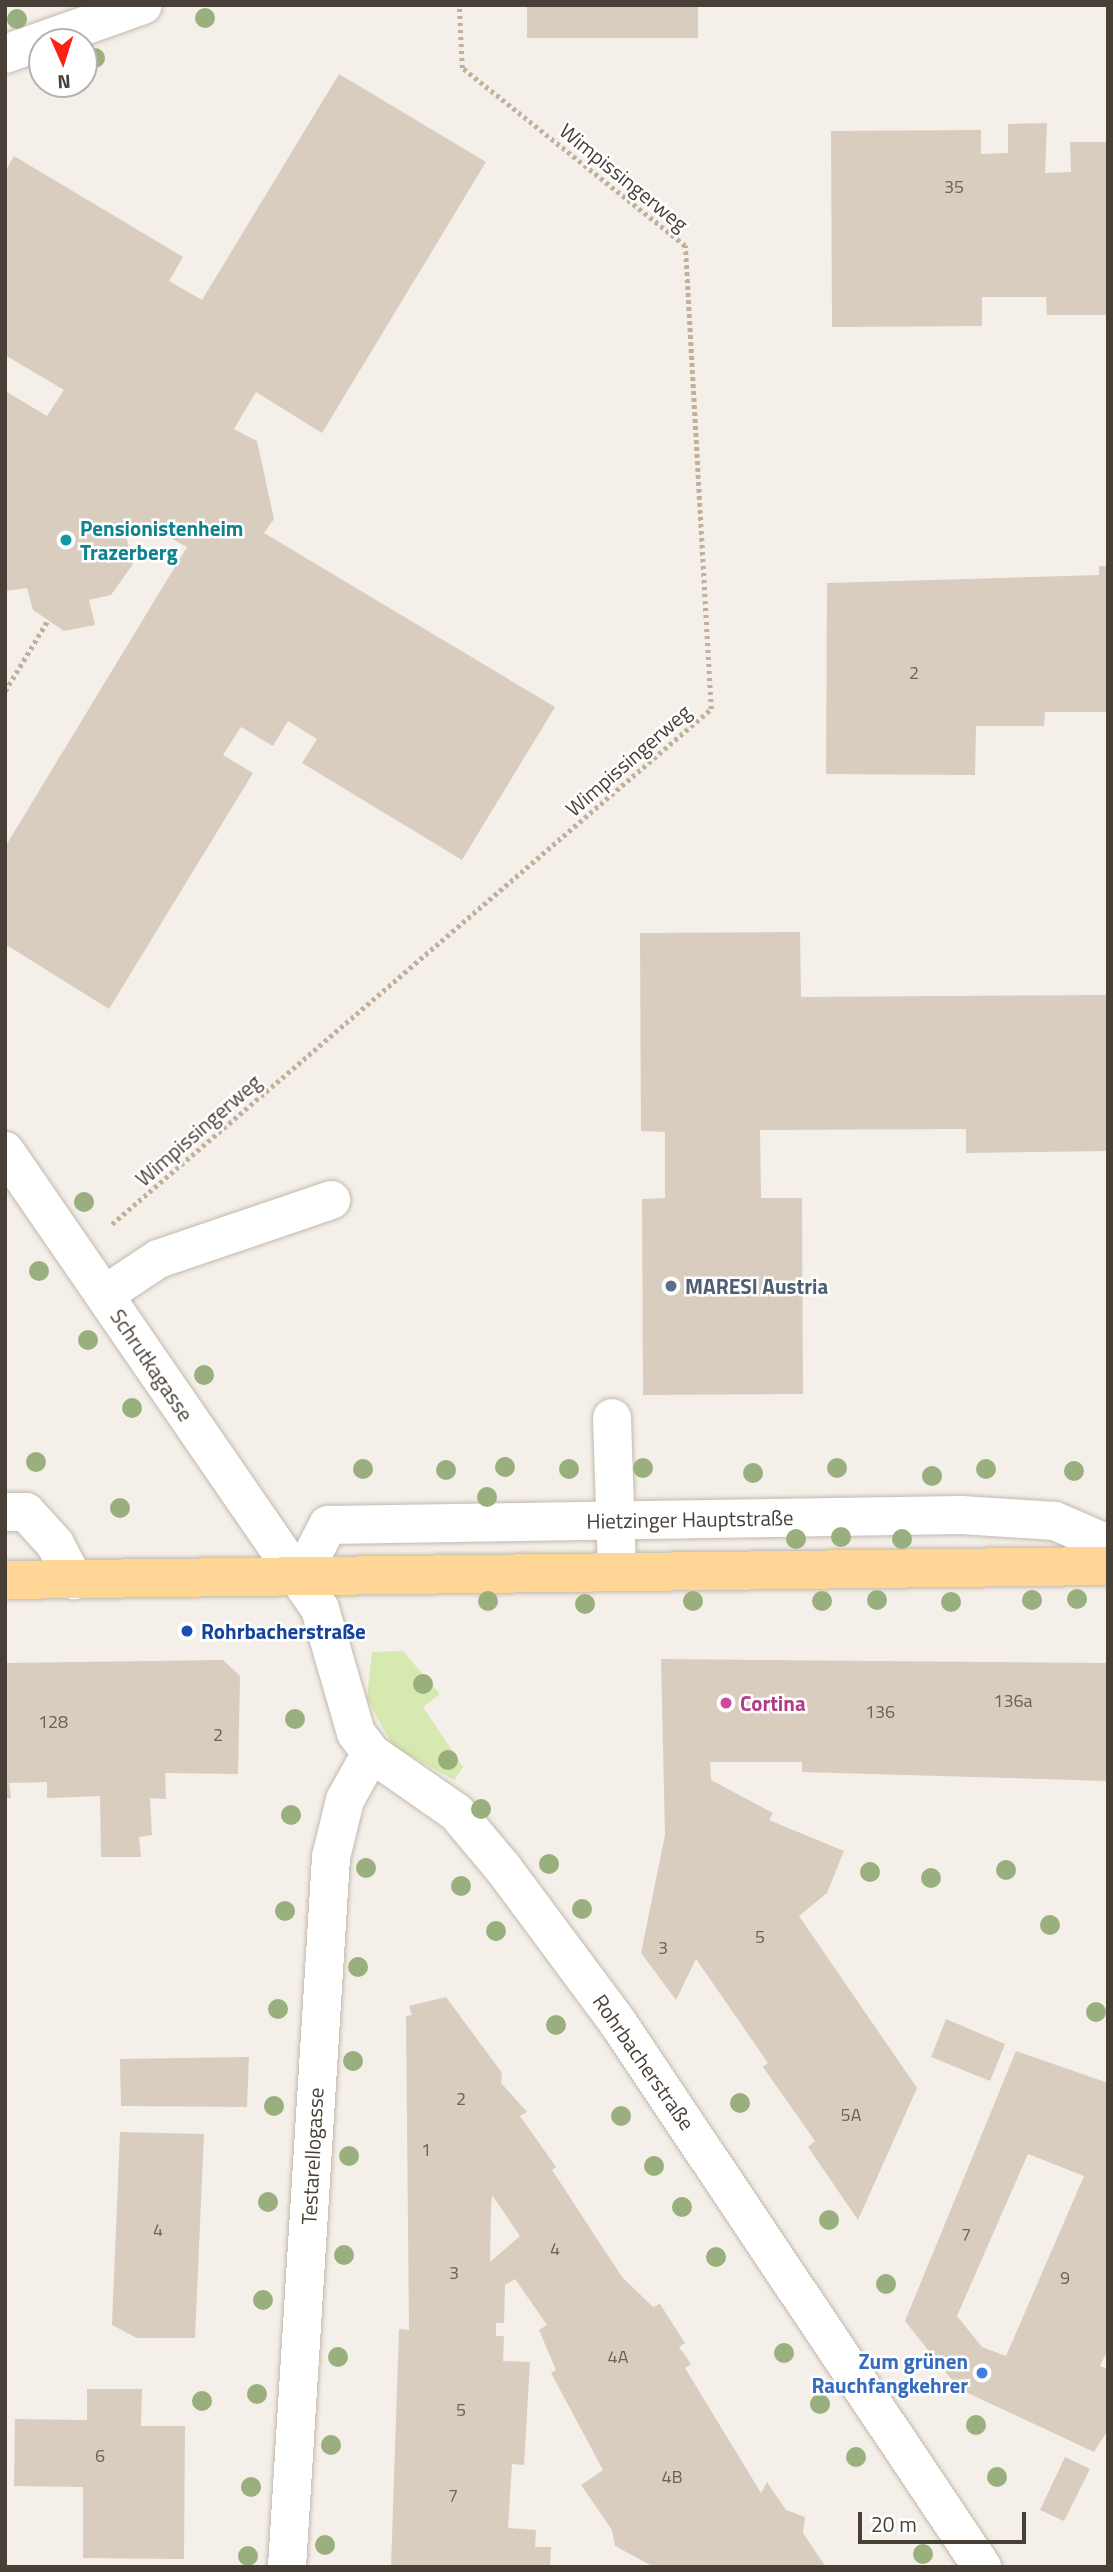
<!DOCTYPE html>
<meta charset="utf-8">
<style>
body{margin:0}
#map{position:relative;width:1113px;height:2572px;overflow:hidden;background:#f4efe8;font-family:"Titillium Web",sans-serif}
div>[style]{position:absolute}
.green>*{inset:0;background:#d6e9b0}
.building>*{inset:0;background:#d9cdc0}
.path>*{height:4.5px;margin-top:-2.25px;transform-origin:0;background:repeating-linear-gradient(90deg,#c2b09b 0 3.5px,transparent 0 7px)}
.roads{filter:drop-shadow(0 0 2px #c3b9ad) drop-shadow(0 0 2px #c3b9ad)}
.minor>*{height:38px;margin:-19px;padding:0 19px;transform-origin:19px;border-radius:19px;background:#fff}
.major>*{height:38px;margin:-19px;padding:0 19px;transform-origin:19px;border-radius:19px;background:#ffd696}
.trees>*{width:20px;height:20px;margin:-10px;border-radius:50%;background:#9aaf7e}
.dots>*{width:19px;height:19px;translate:-50% -50%;box-sizing:border-box;border:4px solid #fff;border-radius:50%}
span{translate:-50% -50%;white-space:nowrap;text-align:center;line-height:1.15;-webkit-text-stroke:5px #fff;paint-order:stroke}
.number-label{font-size:18px;color:#6c6258}
.number-label span{-webkit-text-stroke-width:0}
.street-label{font-size:21px;color:#483f36}
.culture-label{font-size:21px;color:#0d838f;font-weight:700}
.left{translate:0 -50%;text-align:left}
.service-label{font-size:21px;color:#4e5e75;font-weight:700}
.transit-label{font-size:21px;color:#164399;font-weight:700}
.hotel-label{font-size:21px;color:#b23c85;font-weight:700}
.shop-label{font-size:21px;color:#366cbe;font-weight:700}
.right{translate:-100% -50%;text-align:right}
.frame{position:absolute;inset:0;border:7px solid #483f36;pointer-events:none}
.north{position:absolute;left:28px;top:28px;width:70px;height:70px;box-sizing:border-box;background:#fff;border:2px solid #b6b2af;border-radius:50%;rotate:177deg;font-size:19px;font-weight:700;line-height:28px;text-align:center;color:#483f36}
.north::after{content:'';display:block;margin:auto;width:24px;height:32px;background:#fd2016;clip-path:polygon(50% 0,100% 100%,50% 72%,0 100%)}
.scale{position:absolute;left:858px;top:2512px;width:168px;height:32px;box-sizing:border-box;border:4px solid #483f36;border-top:0;padding-left:9px;font-size:21px;line-height:24px;white-space:nowrap;color:#483f36;-webkit-text-stroke:5px #fff;paint-order:stroke}
</style>
<div id="map">
<div class="green">
<div style="clip-path:polygon(403px 1651px,440px 1694px,423px 1707px,463px 1767px,454px 1780px,393px 1746px,367px 1699px,372px 1652px)"></div>
</div>
<div class="building">
<div style="clip-path:polygon(527px 5px,698px 5px,698px 38px,527px 38px)"></div>
<div style="clip-path:polygon(339px 74px,486px 162px,322px 433px,256px 392px,234px 429px,257px 441px,274px 519px,264px 533px,555px 707px,462px 860px,302px 763px,317px 739px,288px 721px,273px 746px,241px 727px,223px 755px,253px 773px,109px 1009px,5px 944px,5px 847px,187px 547px,152px 528px,125px 532px,133px 564px,111px 595px,89px 600px,95px 625px,64px 631px,33px 610px,27px 588px,5px 591px,5px 391px,47px 416px,64px 390px,5px 355px,5px 172px,14px 156px,183px 257px,169px 281px,202px 300px)"></div>
<div style="clip-path:polygon(1047px 123px,1045px 173px,1071px 172px,1070px 142px,1108px 142px,1108px 315px,1047px 315px,1046px 297px,982px 297px,982px 326px,832px 327px,831px 131px,981px 130px,981px 154px,1008px 153px,1008px 124px)"></div>
<div style="clip-path:polygon(1099px 566px,1108px 566px,1108px 712px,1045px 712px,1044px 726px,976px 726px,975px 775px,826px 774px,827px 583px,1099px 575px)"></div>
<div style="clip-path:polygon(800px 932px,801px 997px,1108px 995px,1108px 1151px,966px 1153px,966px 1129px,760px 1130px,761px 1198px,802px 1198px,803px 1394px,643px 1395px,642px 1199px,665px 1198px,665px 1132px,641px 1131px,640px 933px)"></div>
<div style="clip-path:polygon(661px 1659px,1108px 1663px,1108px 1781px,802px 1772px,802px 1762px,710px 1762px,711px 1780px,773px 1813px,769px 1820px,844px 1851px,827px 1893px,799px 1916px,917px 2088px,858px 2220px,808px 2147px,815px 2141px,763px 2067px,768px 2063px,696px 1959px,676px 2000px,641px 1953px,665px 1835px)"></div>
<div style="clip-path:polygon(223px 1660px,240px 1676px,238px 1774px,165px 1773px,166px 1799px,150px 1798px,152px 1835px,139px 1837px,141px 1857px,101px 1857px,100px 1796px,47px 1798px,47px 1782px,9px 1783px,11px 1798px,5px 1798px,5px 1663px)"></div>
<div style="clip-path:polygon(evenodd,446px 1997px,502px 2073px,501px 2083px,527px 2112px,520px 2116px,556px 2167px,552px 2170px,622px 2277px,653px 2307px,660px 2304px,685px 2343px,679px 2347px,691px 2364px,685px 2368px,761px 2493px,767px 2482px,786px 2510px,805px 2517px,803px 2533px,826px 2567px,654px 2567px,615px 2546px,612px 2530px,581px 2485px,603px 2470px,551px 2373px,556px 2370px,539px 2330px,547px 2325px,515px 2279px,505px 2285px,504px 2323px,496px 2323px,496px 2336px,504px 2336px,503px 2361px,530px 2362px,524px 2465px,512px 2464px,508px 2528px,536px 2530px,535px 2547px,551px 2547px,550px 2567px,391px 2567px,399px 2329px,409px 2330px,406px 2016px,412px 2015px,409px 2006px,446px 1997px,492px 2195px,520px 2236px,490px 2262px,491px 2207px,492px 2195px)"></div>
<div style="clip-path:polygon(946px 2019px,1005px 2044px,990px 2081px,931px 2057px)"></div>
<div style="clip-path:polygon(evenodd,1016px 2051px,1108px 2083px,1108px 2349px,1100px 2366px,1108px 2369px,1108px 2430px,1094px 2452px,959px 2389px,905px 2321px,1016px 2051px,1028px 2154px,1084px 2176px,1006px 2356px,982px 2347px,957px 2316px,1028px 2154px)"></div>
<div style="clip-path:polygon(249px 2057px,247px 2107px,121px 2106px,120px 2059px)"></div>
<div style="clip-path:polygon(120px 2132px,204px 2134px,195px 2338px,137px 2338px,112px 2325px)"></div>
<div style="clip-path:polygon(87px 2389px,142px 2389px,141px 2426px,185px 2426px,184px 2559px,83px 2558px,83px 2487px,14px 2486px,15px 2419px,87px 2420px)"></div>
<div style="clip-path:polygon(1065px 2457px,1090px 2469px,1064px 2521px,1040px 2510px)"></div>
</div>
<div class="path">
<div style="left:5px;top:691px;width:83px;rotate:-58.8deg"></div>
<div style="left:112px;top:1224px;width:790px;rotate:-40.69deg"></div>
<div style="left:711px;top:709px;width:464px;rotate:-93.2deg"></div>
<div style="left:685px;top:246px;width:285px;rotate:-141.4deg"></div>
<div style="left:462px;top:68px;width:63px;rotate:-92.7deg"></div>
</div>
<div class="roads">
<div class="minor">
<div style="left:5px;top:54px;width:146px;rotate:-19.5deg"></div>
<div style="left:5px;top:1151px;width:556px;rotate:55.48deg"></div>
<div style="left:320px;top:1609px;width:129px;rotate:73.8deg"></div>
<div style="left:356px;top:1733px;width:25px;rotate:53deg"></div>
<div style="left:371px;top:1753px;width:103px;rotate:34.8deg"></div>
<div style="left:456px;top:1812px;width:73px;rotate:50deg"></div>
<div style="left:503px;top:1868px;width:193px;rotate:53.4deg"></div>
<div style="left:618px;top:2023px;width:655px;rotate:56.21deg"></div>
<div style="left:104px;top:1295px;width:65px;rotate:-33.7deg"></div>
<div style="left:158px;top:1259px;width:183px;rotate:-18.8deg"></div>
<div style="left:612px;top:1418px;width:154px;rotate:88.1deg"></div>
<div style="left:5px;top:1512px;width:21px"></div>
<div style="left:26px;top:1512px;width:43px;rotate:47.8deg"></div>
<div style="left:55px;top:1544px;width:41px;rotate:62.2deg"></div>
<div style="left:300px;top:1579px;width:61px;rotate:-62.6deg"></div>
<div style="left:328px;top:1525px;width:633px;rotate:-0.91deg"></div>
<div style="left:961px;top:1515px;width:94px;rotate:3.7deg"></div>
<div style="left:1055px;top:1521px;width:58px;rotate:23.5deg"></div>
<div style="left:287px;top:2567px;width:711px;rotate:-86.45deg"></div>
<div style="left:331px;top:1857px;width:59px;rotate:-76.2deg"></div>
<div style="left:345px;top:1800px;width:54px;rotate:-61deg"></div>
</div>
<div class="major">
<div style="left:5px;top:1580px;width:1103px;rotate:-0.73deg"></div>
</div>
</div>
<div class="trees">
<div style="left:205px;top:18px"></div>
<div style="left:17px;top:19px"></div>
<div style="left:95px;top:58px"></div>
<div style="left:84px;top:1202px"></div>
<div style="left:39px;top:1271px"></div>
<div style="left:88px;top:1340px"></div>
<div style="left:204px;top:1375px"></div>
<div style="left:132px;top:1408px"></div>
<div style="left:36px;top:1462px"></div>
<div style="left:505px;top:1467px"></div>
<div style="left:643px;top:1468px"></div>
<div style="left:837px;top:1468px"></div>
<div style="left:363px;top:1469px"></div>
<div style="left:569px;top:1469px"></div>
<div style="left:986px;top:1469px"></div>
<div style="left:446px;top:1470px"></div>
<div style="left:1074px;top:1471px"></div>
<div style="left:753px;top:1473px"></div>
<div style="left:932px;top:1476px"></div>
<div style="left:487px;top:1497px"></div>
<div style="left:120px;top:1508px"></div>
<div style="left:841px;top:1537px"></div>
<div style="left:796px;top:1539px"></div>
<div style="left:902px;top:1539px"></div>
<div style="left:1077px;top:1599px"></div>
<div style="left:877px;top:1600px"></div>
<div style="left:1032px;top:1600px"></div>
<div style="left:488px;top:1601px"></div>
<div style="left:693px;top:1601px"></div>
<div style="left:822px;top:1601px"></div>
<div style="left:951px;top:1602px"></div>
<div style="left:585px;top:1604px"></div>
<div style="left:423px;top:1684px"></div>
<div style="left:295px;top:1719px"></div>
<div style="left:448px;top:1760px"></div>
<div style="left:481px;top:1809px"></div>
<div style="left:291px;top:1815px"></div>
<div style="left:549px;top:1864px"></div>
<div style="left:366px;top:1868px"></div>
<div style="left:1006px;top:1870px"></div>
<div style="left:870px;top:1872px"></div>
<div style="left:931px;top:1878px"></div>
<div style="left:461px;top:1886px"></div>
<div style="left:582px;top:1909px"></div>
<div style="left:285px;top:1911px"></div>
<div style="left:1050px;top:1925px"></div>
<div style="left:496px;top:1931px"></div>
<div style="left:358px;top:1967px"></div>
<div style="left:278px;top:2009px"></div>
<div style="left:1096px;top:2012px"></div>
<div style="left:556px;top:2025px"></div>
<div style="left:353px;top:2061px"></div>
<div style="left:740px;top:2103px"></div>
<div style="left:274px;top:2106px"></div>
<div style="left:621px;top:2116px"></div>
<div style="left:349px;top:2156px"></div>
<div style="left:654px;top:2166px"></div>
<div style="left:268px;top:2202px"></div>
<div style="left:682px;top:2207px"></div>
<div style="left:829px;top:2220px"></div>
<div style="left:344px;top:2255px"></div>
<div style="left:716px;top:2257px"></div>
<div style="left:886px;top:2284px"></div>
<div style="left:263px;top:2300px"></div>
<div style="left:784px;top:2353px"></div>
<div style="left:338px;top:2357px"></div>
<div style="left:257px;top:2394px"></div>
<div style="left:202px;top:2401px"></div>
<div style="left:820px;top:2404px"></div>
<div style="left:976px;top:2425px"></div>
<div style="left:331px;top:2445px"></div>
<div style="left:856px;top:2457px"></div>
<div style="left:997px;top:2477px"></div>
<div style="left:251px;top:2487px"></div>
<div style="left:325px;top:2545px"></div>
<div style="left:923px;top:2554px"></div>
<div style="left:248px;top:2556px"></div>
</div>
<div class="dots">
<div style="left:66px;top:540px;background:#0f9aa8"></div>
<div style="left:671px;top:1286px;background:#5c6f8a"></div>
<div style="left:187px;top:1631px;background:#1a4fb4"></div>
<div style="left:726px;top:1703px;background:#d1479c"></div>
<div style="left:982px;top:2373px;background:#3f7fe0"></div>
</div>
<div class="number-label">
<span style="left:954px;top:187px">35</span>
<span style="left:914px;top:673px">2</span>
<span style="left:1013px;top:1701px">136a</span>
<span style="left:880px;top:1712px">136</span>
<span style="left:53px;top:1722px">128</span>
<span style="left:218px;top:1735px">2</span>
<span style="left:760px;top:1937px">5</span>
<span style="left:663px;top:1948px">3</span>
<span style="left:461px;top:2099px">2</span>
<span style="left:851px;top:2115px">5A</span>
<span style="left:426px;top:2150px">1</span>
<span style="left:158px;top:2230px">4</span>
<span style="left:966px;top:2235px">7</span>
<span style="left:555px;top:2249px">4</span>
<span style="left:454px;top:2273px">3</span>
<span style="left:1065px;top:2278px">9</span>
<span style="left:618px;top:2357px">4A</span>
<span style="left:461px;top:2410px">5</span>
<span style="left:100px;top:2456px">6</span>
<span style="left:672px;top:2477px">4B</span>
<span style="left:453px;top:2496px">7</span>
</div>
<div class="street-label">
<span style="left:624px;top:177px;rotate:39deg">Wimpissingerweg</span>
<span style="left:628px;top:760px;rotate:-41deg">Wimpissingerweg</span>
<span style="left:198px;top:1130px;rotate:-41deg">Wimpissingerweg</span>
<span style="left:152px;top:1365px;rotate:56deg">Schrutkagasse</span>
<span style="left:690px;top:1519px;rotate:-1deg">Hietzinger Hauptstraße</span>
<span style="left:644px;top:2062px;rotate:55deg">Rohrbacherstraße</span>
<span style="left:312px;top:2156px;rotate:-87deg">Testarellogasse</span>
</div>
<div class="culture-label">
<span class="left" style="left:80px;top:540px">Pensionistenheim<br>Trazerberg</span>
</div>
<div class="service-label">
<span class="left" style="left:685px;top:1286px">MARESI Austria</span>
</div>
<div class="transit-label">
<span class="left" style="left:201px;top:1631px">Rohrbacherstraße</span>
</div>
<div class="hotel-label">
<span class="left" style="left:740px;top:1703px">Cortina</span>
</div>
<div class="shop-label">
<span class="right" style="left:968px;top:2373px">Zum grünen<br>Rauchfangkehrer</span>
</div>
<div class="frame"></div>
<div class="north">N</div>
<div class="scale">20 m</div>
</div>
